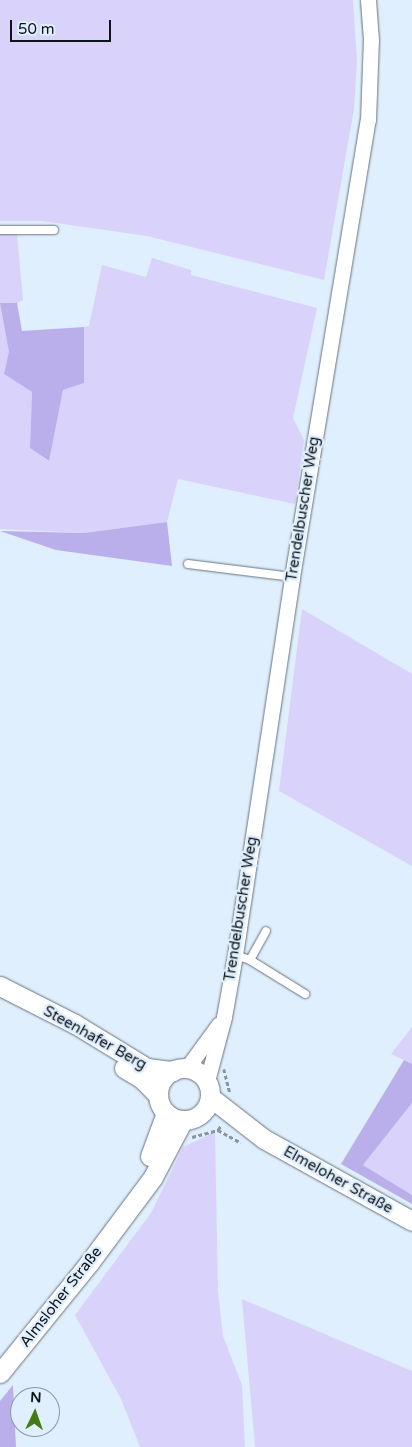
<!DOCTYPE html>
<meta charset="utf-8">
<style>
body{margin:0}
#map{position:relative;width:412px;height:1447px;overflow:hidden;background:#e0effd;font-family:"Varela Round",sans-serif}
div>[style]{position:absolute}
.green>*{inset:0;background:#d9d3fb}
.forest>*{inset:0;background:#baafeb}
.path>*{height:2.5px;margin-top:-1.25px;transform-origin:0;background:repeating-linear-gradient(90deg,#8a949f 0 4px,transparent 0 6.5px)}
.roads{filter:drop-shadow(0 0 1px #677380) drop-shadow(0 0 1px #677380)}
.service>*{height:8px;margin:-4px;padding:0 4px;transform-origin:4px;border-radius:4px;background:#fff}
.minor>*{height:15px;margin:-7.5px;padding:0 7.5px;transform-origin:7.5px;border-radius:7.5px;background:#fff}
.tertiary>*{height:19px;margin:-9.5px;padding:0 9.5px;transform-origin:9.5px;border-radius:9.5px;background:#fff}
.tertiary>.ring{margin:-9.5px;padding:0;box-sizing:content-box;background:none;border:19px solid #fff;border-radius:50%}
span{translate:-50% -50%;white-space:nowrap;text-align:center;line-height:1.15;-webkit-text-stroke:5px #e0effd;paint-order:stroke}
.street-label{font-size:15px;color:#0f1419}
.north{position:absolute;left:10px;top:1387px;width:50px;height:50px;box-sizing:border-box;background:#e0effd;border:1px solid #8c97a2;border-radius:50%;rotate:3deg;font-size:14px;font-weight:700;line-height:20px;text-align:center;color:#0f1419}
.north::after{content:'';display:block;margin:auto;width:18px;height:22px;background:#417b12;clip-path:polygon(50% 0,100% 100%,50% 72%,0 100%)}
.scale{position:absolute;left:10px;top:20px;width:101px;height:22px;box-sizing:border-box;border:2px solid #0f1419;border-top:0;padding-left:6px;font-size:15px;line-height:18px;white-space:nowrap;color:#0f1419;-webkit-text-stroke:4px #e0effd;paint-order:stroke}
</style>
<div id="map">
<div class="green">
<div style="clip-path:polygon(0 0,353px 0,357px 62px,354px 109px,324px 280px,147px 236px,42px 221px,0 221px)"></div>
<div style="clip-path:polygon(0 234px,17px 234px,23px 300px,17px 303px,0 303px)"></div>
<div style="clip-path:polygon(152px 258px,191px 270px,191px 275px,317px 308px,293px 418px,304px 440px,295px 504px,178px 479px,167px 522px,84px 533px,0 529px,0 304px,10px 352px,4px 374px,32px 392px,30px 448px,48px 461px,63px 390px,84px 383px,84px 327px,89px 326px,102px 265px,146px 277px)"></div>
<div style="clip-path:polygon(302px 609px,412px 674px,412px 866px,279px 791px)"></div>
<div style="clip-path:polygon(412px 1027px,412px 1064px,391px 1054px)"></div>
<div style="clip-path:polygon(412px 1103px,412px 1195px,363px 1165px)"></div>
<div style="clip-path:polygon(215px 1132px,218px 1291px,223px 1336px,242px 1385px,245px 1447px,140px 1447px,121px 1399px,75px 1315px,151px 1213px,183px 1147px)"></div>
<div style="clip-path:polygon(242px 1299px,412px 1371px,412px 1447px,255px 1447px)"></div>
</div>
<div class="forest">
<div style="clip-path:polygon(0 303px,17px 303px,22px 331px,84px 327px,84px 383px,63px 390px,49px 461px,30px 448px,32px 392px,4px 374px,9px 352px)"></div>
<div style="clip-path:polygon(167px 522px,172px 566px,56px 550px,0 531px,84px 533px)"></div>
<div style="clip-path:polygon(404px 1060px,412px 1064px,412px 1103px,363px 1165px,412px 1195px,412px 1204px,341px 1164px)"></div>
<div style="clip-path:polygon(13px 1385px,16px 1447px,0 1447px,0 1401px)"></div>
</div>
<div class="path">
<div style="left:224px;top:1069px;width:25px;rotate:76deg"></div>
<div style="left:218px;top:1130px;width:26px;rotate:29deg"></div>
<div style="left:192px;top:1137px;width:27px;rotate:-15deg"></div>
<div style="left:218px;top:1130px;width:6px;rotate:-59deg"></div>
</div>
<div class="roads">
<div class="service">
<div style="left:0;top:230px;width:54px"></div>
<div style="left:188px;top:564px;width:105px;rotate:7.1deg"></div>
<div style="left:235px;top:955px;width:16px;rotate:18deg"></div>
<div style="left:250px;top:960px;width:33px;rotate:-61deg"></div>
<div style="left:250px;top:960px;width:65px;rotate:31.7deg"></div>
</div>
<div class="minor">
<div style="left:187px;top:1068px;width:54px;rotate:-54deg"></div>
<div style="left:207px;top:1081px;width:66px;rotate:-75.1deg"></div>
<div style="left:224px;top:1017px;width:63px;rotate:-79.9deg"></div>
<div style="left:235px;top:955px;width:382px;rotate:-81.4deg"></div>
<div style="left:292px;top:577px;width:463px;rotate:-80.6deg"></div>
<div style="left:368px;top:120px;width:80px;rotate:-87.9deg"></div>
<div style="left:371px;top:40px;width:40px;rotate:-94.3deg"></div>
</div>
<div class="tertiary">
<div style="left:0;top:986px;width:84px;rotate:26.9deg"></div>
<div style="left:75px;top:1024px;width:84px;rotate:31.4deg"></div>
<div style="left:147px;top:1068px;width:26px;rotate:7deg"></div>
<div style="left:124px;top:1068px;width:21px;rotate:31deg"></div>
<div style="left:142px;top:1079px;width:23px;rotate:45deg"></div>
<div class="ring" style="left:158px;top:1068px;width:33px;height:33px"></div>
<div style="left:210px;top:1097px;width:68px;rotate:37.9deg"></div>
<div style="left:264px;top:1139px;width:169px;rotate:29deg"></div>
<div style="left:150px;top:1156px;width:46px;rotate:-69.6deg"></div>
<div style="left:0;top:1373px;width:141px;rotate:-51deg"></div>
<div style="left:89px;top:1263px;width:107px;rotate:-53.3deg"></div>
<div style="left:153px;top:1177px;width:64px;rotate:-62.2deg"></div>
</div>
</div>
<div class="street-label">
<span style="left:303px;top:509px;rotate:-81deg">Trendelbuscher Weg</span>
<span style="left:241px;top:909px;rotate:-81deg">Trendelbuscher Weg</span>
<span style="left:95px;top:1038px;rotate:29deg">Steenhafer Berg</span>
<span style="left:338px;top:1180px;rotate:29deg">Elmeloher Straße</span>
<span style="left:61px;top:1297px;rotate:-52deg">Almsloher Straße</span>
</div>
<div class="north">N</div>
<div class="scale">50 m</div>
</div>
